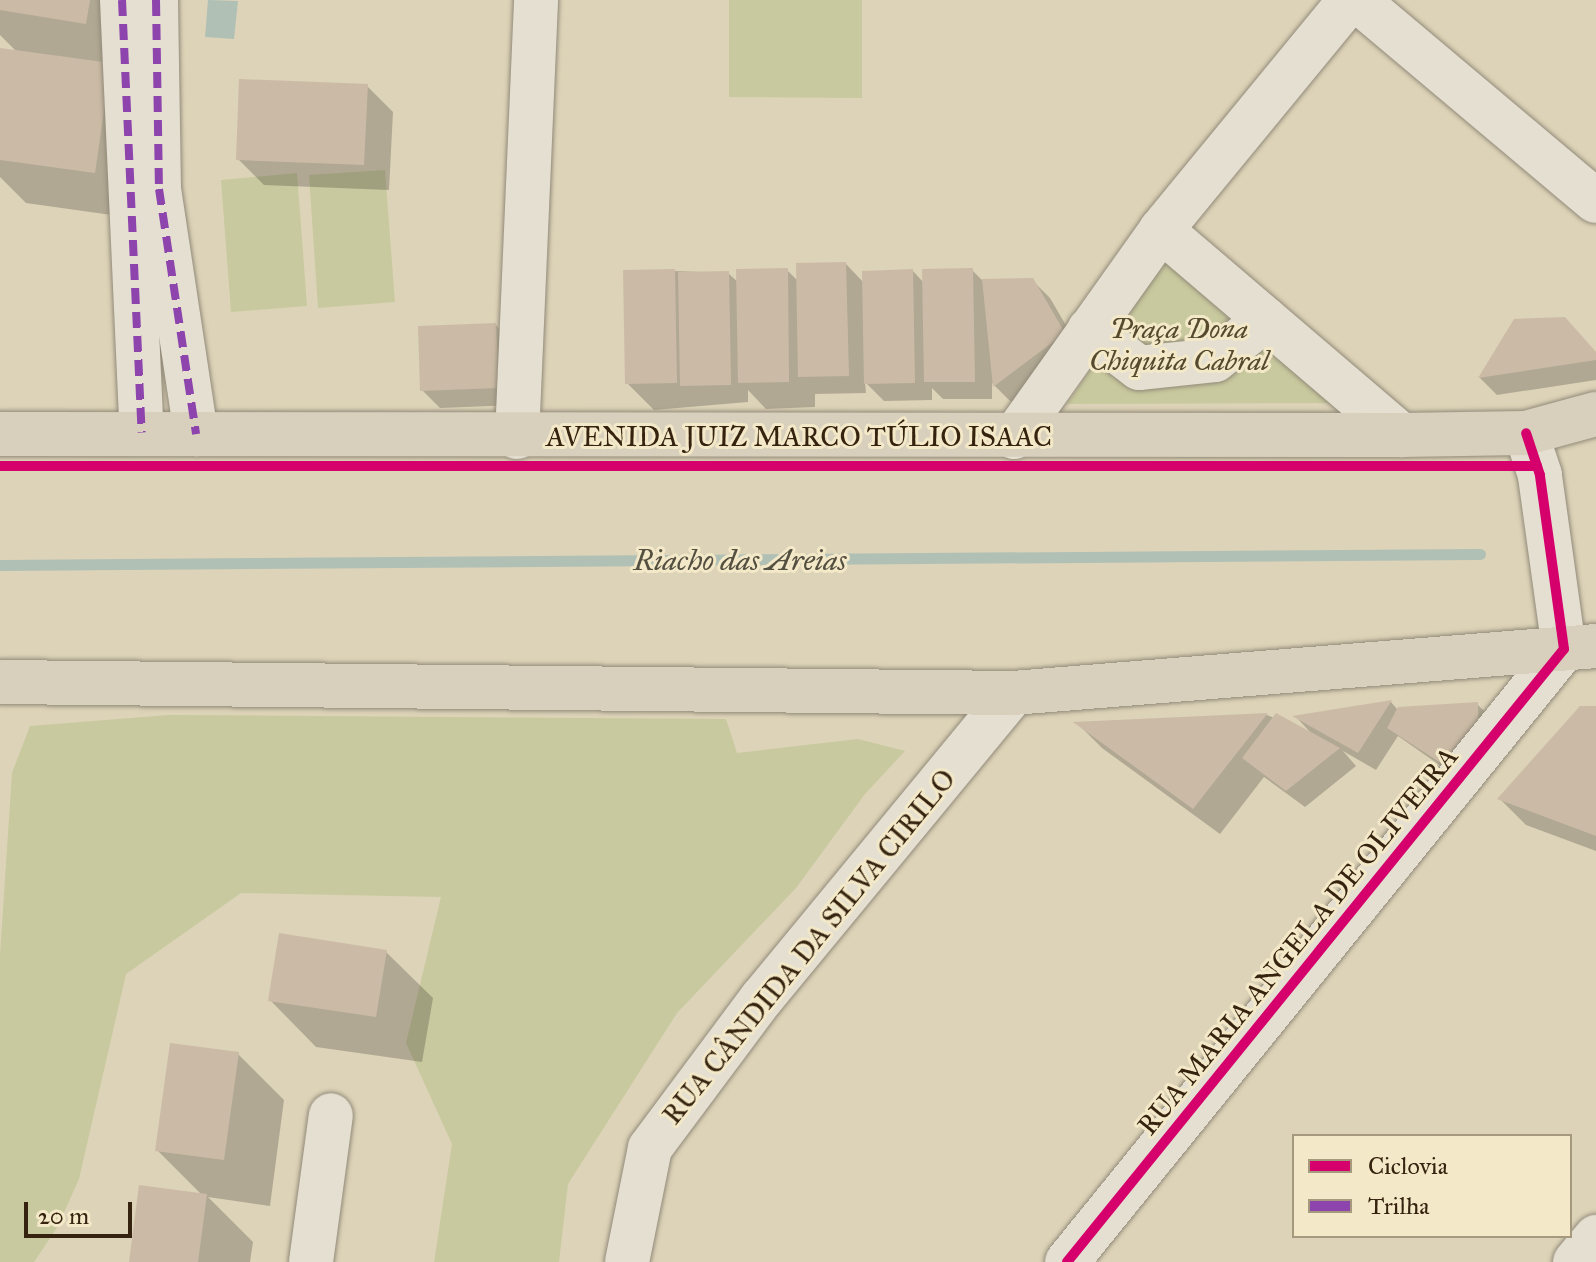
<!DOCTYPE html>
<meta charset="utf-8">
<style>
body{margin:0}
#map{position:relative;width:1596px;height:1262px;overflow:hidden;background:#ddd3b8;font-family:"IM FELL Great Primer",serif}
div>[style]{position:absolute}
.green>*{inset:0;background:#c8c99e}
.water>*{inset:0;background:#b0c0b5}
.shadow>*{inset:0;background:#0003}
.stream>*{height:11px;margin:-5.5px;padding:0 5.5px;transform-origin:5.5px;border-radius:5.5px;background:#b0c0b5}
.building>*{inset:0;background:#cbbba6}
.roads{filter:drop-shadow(0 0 2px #928a79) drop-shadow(0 0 2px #928a79)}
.minor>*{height:44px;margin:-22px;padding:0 22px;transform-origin:22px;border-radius:22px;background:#e4dfd1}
.major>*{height:44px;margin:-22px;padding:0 22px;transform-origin:22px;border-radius:22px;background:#d8d0bc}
.quiet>*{height:8px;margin-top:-4px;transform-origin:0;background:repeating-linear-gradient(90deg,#8e44ad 0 16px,transparent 0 24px)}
.cycleway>*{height:10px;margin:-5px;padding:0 5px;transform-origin:5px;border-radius:5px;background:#d6006c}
span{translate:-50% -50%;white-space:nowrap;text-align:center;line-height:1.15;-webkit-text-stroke:6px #f3e8c7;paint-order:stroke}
.park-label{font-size:28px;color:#554a2e;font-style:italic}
.street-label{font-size:28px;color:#35230f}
.water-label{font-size:30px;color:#545041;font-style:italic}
.legend{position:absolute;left:1292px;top:1134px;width:280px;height:104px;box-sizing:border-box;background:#f3e8c7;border:2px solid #a7997d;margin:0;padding:10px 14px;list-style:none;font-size:24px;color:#35230f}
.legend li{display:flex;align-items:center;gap:16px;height:40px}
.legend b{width:40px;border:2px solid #a7997d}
.scale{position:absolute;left:24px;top:1202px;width:108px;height:36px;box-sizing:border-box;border:4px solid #35230f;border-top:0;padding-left:10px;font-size:24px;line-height:28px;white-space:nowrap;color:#35230f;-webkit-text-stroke:6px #f3e8c7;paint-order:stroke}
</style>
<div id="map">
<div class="green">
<div style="clip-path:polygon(729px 0,862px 0,862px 98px,729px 97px)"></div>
<div style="clip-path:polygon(385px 170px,395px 302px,318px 308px,309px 175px)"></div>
<div style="clip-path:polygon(297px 173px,307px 306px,231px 312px,221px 180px)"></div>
<div style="clip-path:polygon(1166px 259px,1340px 403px,1067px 404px)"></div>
<div style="clip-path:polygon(169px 715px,726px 719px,737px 753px,858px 739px,905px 751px,865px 794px,796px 888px,677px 1013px,568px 1184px,559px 1262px,434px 1262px,452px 1144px,406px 1043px,441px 897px,241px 893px,126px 974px,79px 1179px,58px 1226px,34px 1262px,0 1262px,0 955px,12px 773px,30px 726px)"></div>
</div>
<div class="water">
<div style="clip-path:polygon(208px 0,238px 1px,234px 39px,205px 37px)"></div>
</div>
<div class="shadow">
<div style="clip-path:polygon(0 0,144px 0,140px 219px,26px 203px,0 177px,0 50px,17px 52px,0 35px)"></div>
<div style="clip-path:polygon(367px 86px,393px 112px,389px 190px,264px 185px,238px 159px)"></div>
<div style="clip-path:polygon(846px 264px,864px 283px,913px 271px,924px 283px,972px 270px,983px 281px,1032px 280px,1050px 298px,1081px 351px,1012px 403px,992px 383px,992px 399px,943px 399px,932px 388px,932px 400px,884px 401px,865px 382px,866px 393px,815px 394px,815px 407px,766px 409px,748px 390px,748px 402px,654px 410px,627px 383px,674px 271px,728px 273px,739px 283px,787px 270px,798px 281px)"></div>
<div style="clip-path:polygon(1515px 321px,1596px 353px,1596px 380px,1497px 395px,1480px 378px)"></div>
<div style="clip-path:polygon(496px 325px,513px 343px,515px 405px,440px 408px,422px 390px)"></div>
<div style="clip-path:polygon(1391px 702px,1397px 709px,1477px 704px,1495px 722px,1465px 783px,1398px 736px,1376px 770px,1343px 751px,1356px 766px,1305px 807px,1264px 777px,1220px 834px,1102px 748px,1078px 724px,1267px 715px,1311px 733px,1296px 717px)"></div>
<div style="clip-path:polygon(1596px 710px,1596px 851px,1526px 825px,1500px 799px)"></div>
<div style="clip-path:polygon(386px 952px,433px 998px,422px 1062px,316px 1047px,270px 1000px)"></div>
<div style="clip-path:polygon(238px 1054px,284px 1100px,270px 1206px,208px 1197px,253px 1242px,250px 1262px,131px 1262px,202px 1195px,157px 1150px)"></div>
</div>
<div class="stream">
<div style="left:0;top:565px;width:1480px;rotate:-0.43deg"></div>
</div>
<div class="building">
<div style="clip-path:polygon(0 0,90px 0,86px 24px,0 10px)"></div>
<div style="clip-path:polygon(0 48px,111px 63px,95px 173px,0 160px)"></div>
<div style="clip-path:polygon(239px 79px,368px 84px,364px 165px,236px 160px)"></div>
<div style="clip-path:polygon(846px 262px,849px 376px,798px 377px,796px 263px)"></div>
<div style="clip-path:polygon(788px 268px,789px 382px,738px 383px,736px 269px)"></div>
<div style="clip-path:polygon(973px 268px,975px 382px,924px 382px,922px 269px)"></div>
<div style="clip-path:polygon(675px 269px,677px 383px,625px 384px,623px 270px)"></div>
<div style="clip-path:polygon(913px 269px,915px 383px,864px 384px,862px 271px)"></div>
<div style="clip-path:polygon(729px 271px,731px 385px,680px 386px,678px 272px)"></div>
<div style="clip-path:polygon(1033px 278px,1065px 333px,993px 387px,982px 279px)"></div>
<div style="clip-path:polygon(1565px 317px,1596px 352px,1596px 360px,1478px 378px,1514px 319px)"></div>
<div style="clip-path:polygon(496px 323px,499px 388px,420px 391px,418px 326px)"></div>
<div style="clip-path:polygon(1392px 700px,1358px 753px,1292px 716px)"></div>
<div style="clip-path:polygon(1478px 702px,1478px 721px,1447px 767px,1387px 728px,1398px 707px)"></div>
<div style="clip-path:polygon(1580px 706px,1596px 706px,1596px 836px,1497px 799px)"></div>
<div style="clip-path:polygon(1268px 713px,1193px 809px,1073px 722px)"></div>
<div style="clip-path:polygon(1276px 713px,1340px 748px,1286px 791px,1242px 758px)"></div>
<div style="clip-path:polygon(279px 933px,387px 950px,376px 1017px,268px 1001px)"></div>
<div style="clip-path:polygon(170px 1043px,239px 1052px,224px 1160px,155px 1151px)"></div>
<div style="clip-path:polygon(139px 1185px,207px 1194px,198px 1262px,129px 1262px)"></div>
</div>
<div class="roads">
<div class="minor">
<div style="left:122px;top:0;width:433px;rotate:87.4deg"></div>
<div style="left:156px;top:0;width:189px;rotate:89.1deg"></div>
<div style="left:159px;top:189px;width:248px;rotate:81.4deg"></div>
<div style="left:1357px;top:0;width:312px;rotate:40.1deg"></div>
<div style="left:1161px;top:230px;width:316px;rotate:40.5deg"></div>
<div style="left:1089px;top:330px;width:63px;rotate:37.2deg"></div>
<div style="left:1139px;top:368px;width:76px;rotate:-6deg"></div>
<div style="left:1215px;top:360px;width:65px;rotate:-38.8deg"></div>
<div style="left:517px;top:437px;width:437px;rotate:-87.5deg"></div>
<div style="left:1014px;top:437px;width:254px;rotate:-54.6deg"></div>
<div style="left:1161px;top:230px;width:298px;rotate:-50.6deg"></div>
<div style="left:311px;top:1262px;width:148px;rotate:-82.3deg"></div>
<div style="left:627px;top:1262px;width:116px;rotate:-78.6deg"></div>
<div style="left:650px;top:1148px;width:187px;rotate:-53.3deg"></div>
<div style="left:762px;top:998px;width:395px;rotate:-50.5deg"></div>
<div style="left:1067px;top:1262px;width:789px;rotate:-50.97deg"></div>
<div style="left:1564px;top:649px;width:176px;rotate:-97.9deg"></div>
<div style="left:1540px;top:475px;width:44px;rotate:-108.4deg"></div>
<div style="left:1575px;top:1262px;width:33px;rotate:-50deg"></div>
</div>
<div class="major">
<div style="left:0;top:434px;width:1401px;rotate:0.04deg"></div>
<div style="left:1401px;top:435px;width:125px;rotate:-0.9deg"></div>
<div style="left:1526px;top:433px;width:73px;rotate:-15.2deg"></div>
<div style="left:0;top:682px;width:1013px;rotate:0.62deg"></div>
<div style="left:1013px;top:693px;width:585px;rotate:-4.61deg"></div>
</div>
</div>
<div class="quiet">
<div style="left:122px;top:0;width:433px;rotate:87.4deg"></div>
<div style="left:156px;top:0;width:189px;rotate:89.1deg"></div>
<div style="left:159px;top:189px;width:248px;rotate:81.4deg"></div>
</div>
<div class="cycleway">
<div style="left:0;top:466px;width:1537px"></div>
<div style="left:1067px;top:1262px;width:789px;rotate:-50.97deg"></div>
<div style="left:1564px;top:649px;width:176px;rotate:-97.9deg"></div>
<div style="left:1540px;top:475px;width:44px;rotate:-108.4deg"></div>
</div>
<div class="park-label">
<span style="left:1179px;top:345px">Praça Dona<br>Chiquita Cabral</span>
</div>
<div class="street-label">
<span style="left:799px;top:437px">AVENIDA JUIZ MARCO TÚLIO ISAAC</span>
<span style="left:1298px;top:941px;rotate:-51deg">RUA MARIA ANGELA DE OLIVEIRA</span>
<span style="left:809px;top:947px;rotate:-51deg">RUA CÂNDIDA DA SILVA CIRILO</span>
</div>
<div class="water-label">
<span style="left:740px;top:560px">Riacho das Areias</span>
</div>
<ul class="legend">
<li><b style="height:10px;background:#d6006c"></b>Ciclovia</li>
<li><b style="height:10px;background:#8e44ad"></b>Trilha</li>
</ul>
<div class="scale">20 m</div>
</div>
